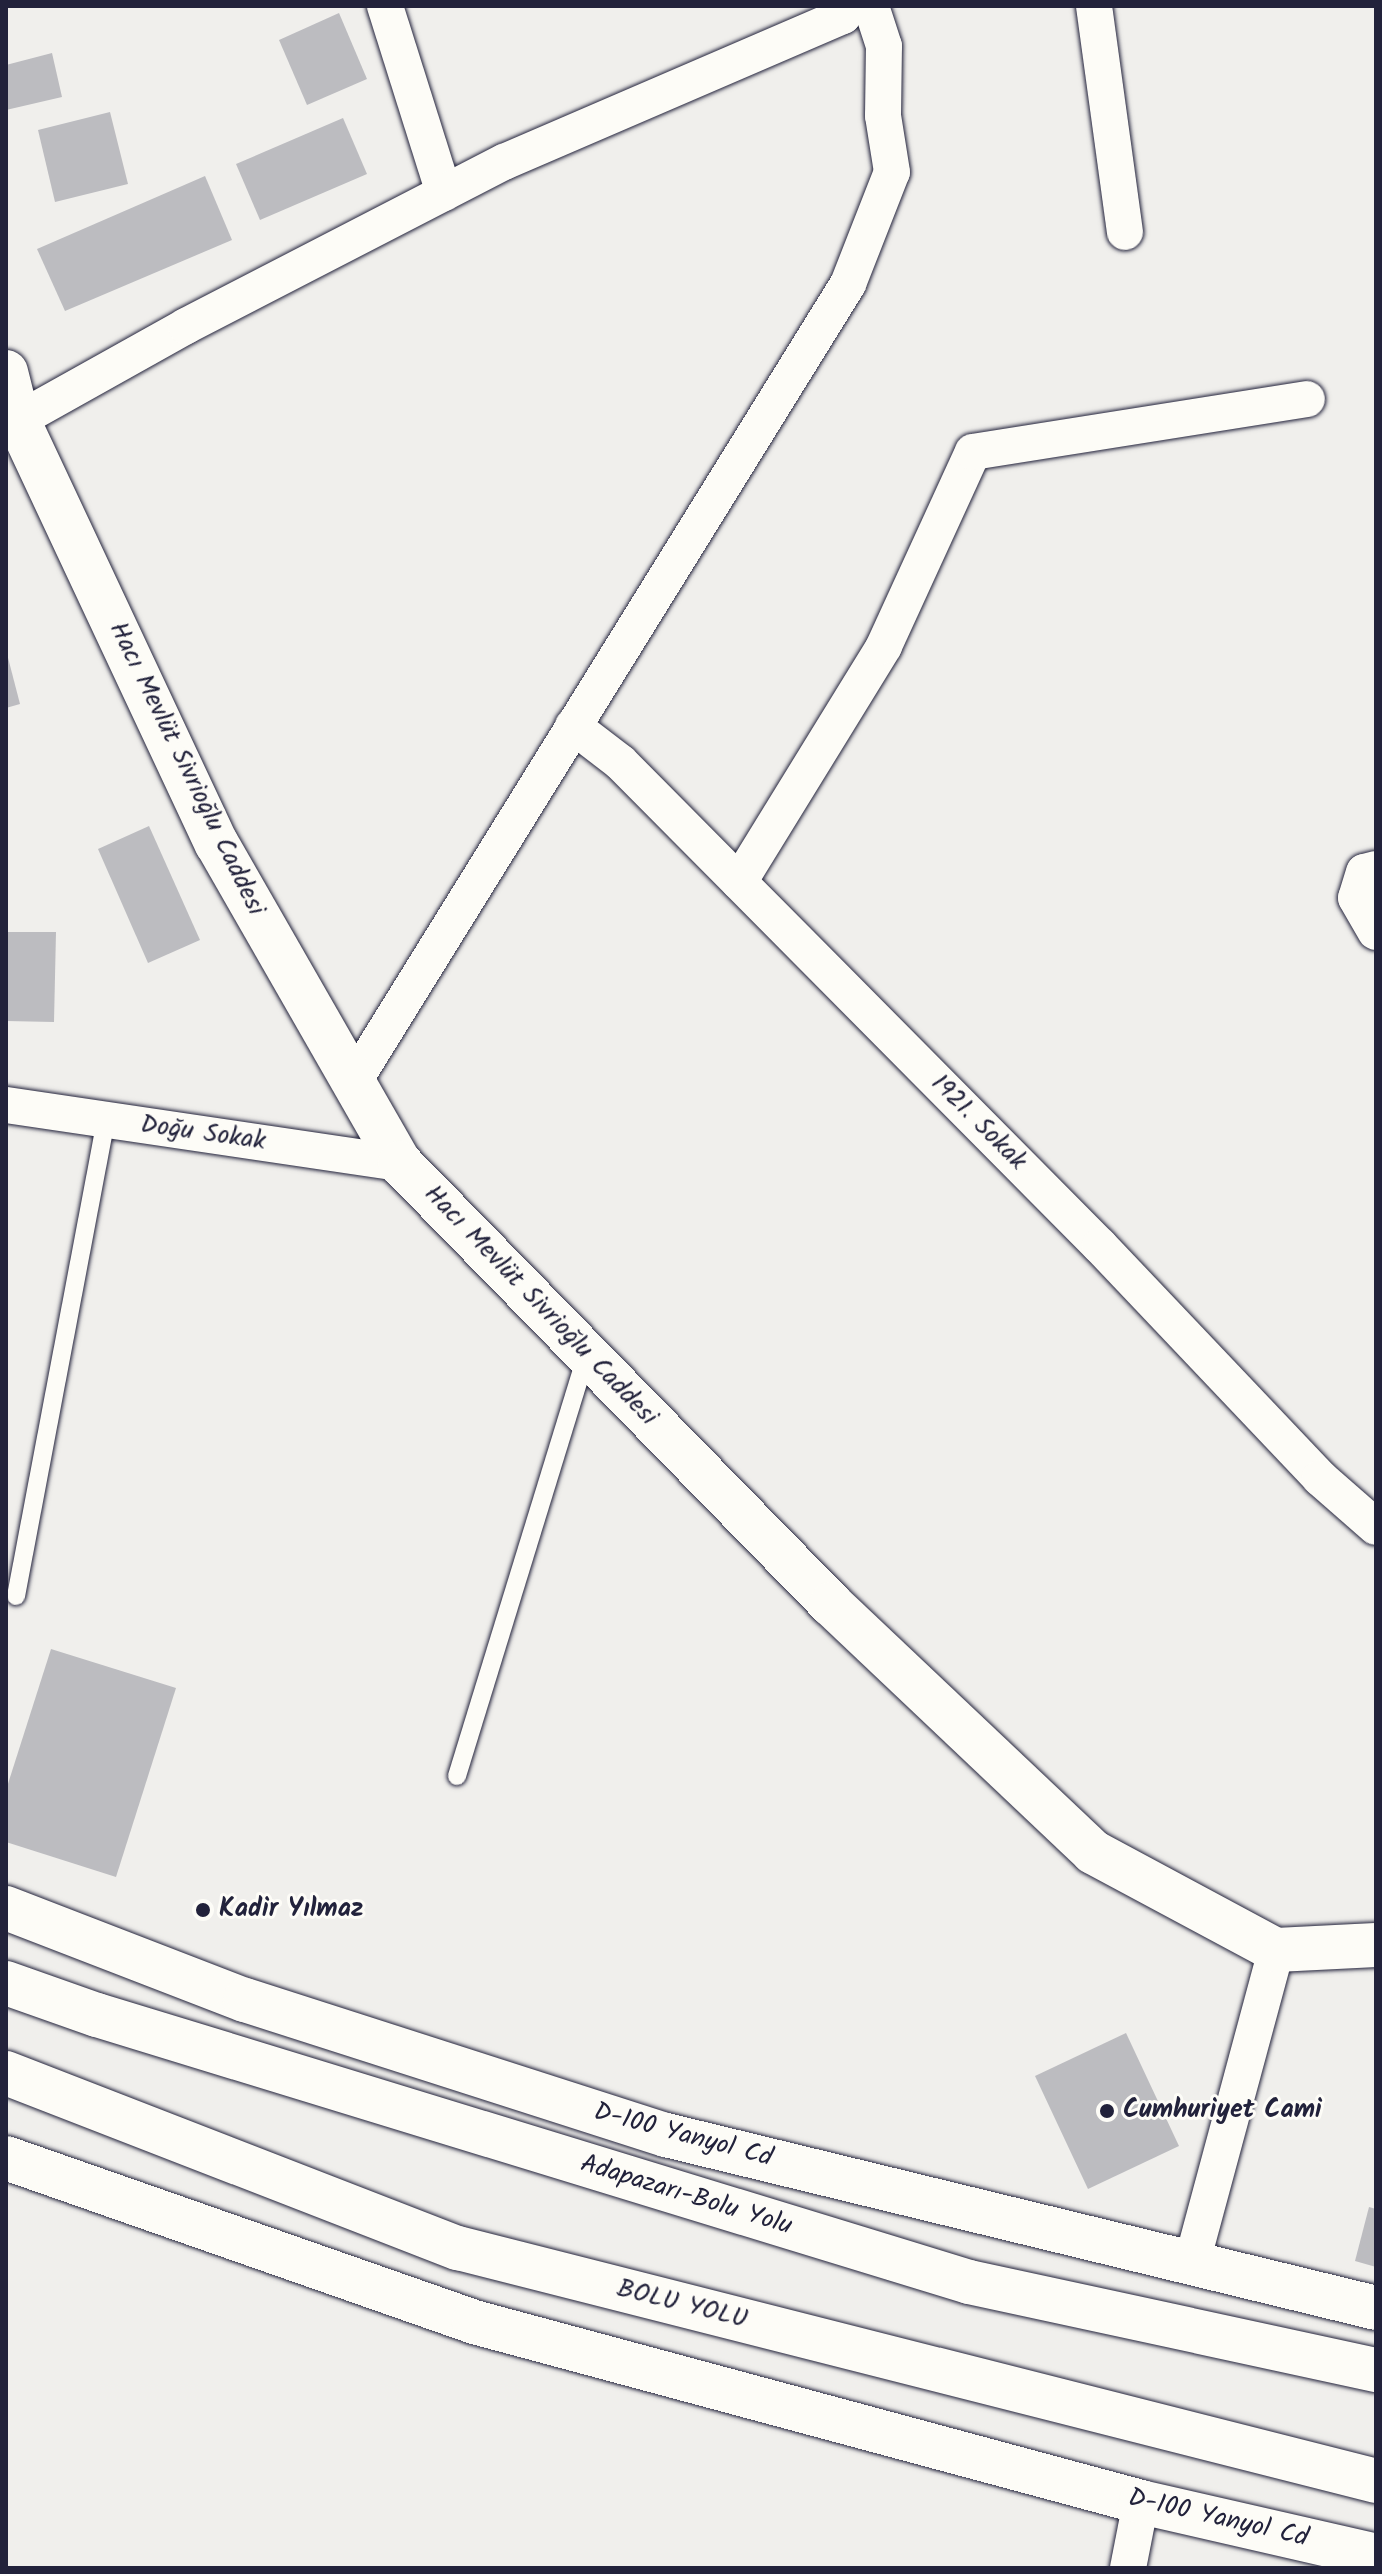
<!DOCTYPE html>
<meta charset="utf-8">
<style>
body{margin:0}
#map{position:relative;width:1382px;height:2574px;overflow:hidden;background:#f0efec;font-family:Kalam,sans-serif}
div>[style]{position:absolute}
.building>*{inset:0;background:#bcbcc0}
.roads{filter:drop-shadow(0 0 2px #22223b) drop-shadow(0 0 2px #22223b)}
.service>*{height:18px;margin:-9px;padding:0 9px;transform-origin:9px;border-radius:9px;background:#fdfcf7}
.minor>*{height:36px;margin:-18px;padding:0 18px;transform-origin:18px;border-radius:18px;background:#fdfcf7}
.tertiary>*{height:44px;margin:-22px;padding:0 22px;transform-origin:22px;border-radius:22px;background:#fdfcf7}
.trunk>*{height:44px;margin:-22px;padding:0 22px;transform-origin:22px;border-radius:22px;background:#fdfcf7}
.dots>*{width:22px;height:22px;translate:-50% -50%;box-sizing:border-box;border:4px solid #fdfcf7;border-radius:50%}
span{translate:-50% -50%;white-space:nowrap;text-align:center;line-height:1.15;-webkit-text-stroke:6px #fdfcf7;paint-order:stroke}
.street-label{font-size:26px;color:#22223b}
.poi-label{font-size:26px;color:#22223b;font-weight:700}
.left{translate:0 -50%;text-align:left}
.frame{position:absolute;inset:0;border:8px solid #22223b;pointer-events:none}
</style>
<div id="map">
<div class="building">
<div style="clip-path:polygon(339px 13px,367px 79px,307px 105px,279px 40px)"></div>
<div style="clip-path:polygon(52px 53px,62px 97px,6px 110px,6px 65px)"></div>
<div style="clip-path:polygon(110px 112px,128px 184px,55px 202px,38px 130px)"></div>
<div style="clip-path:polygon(343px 118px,367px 174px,260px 220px,236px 164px)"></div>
<div style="clip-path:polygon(205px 176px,232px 240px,65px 311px,37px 249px)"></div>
<div style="clip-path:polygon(6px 650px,20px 704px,6px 708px)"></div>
<div style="clip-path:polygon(149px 826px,200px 940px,148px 963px,98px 849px)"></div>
<div style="clip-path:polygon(6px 932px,56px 932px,54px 1022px,6px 1021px)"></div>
<div style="clip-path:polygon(51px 1649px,176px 1688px,116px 1877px,6px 1842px,6px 1790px)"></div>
<div style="clip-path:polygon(1126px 2033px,1179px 2146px,1088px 2189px,1035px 2076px)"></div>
<div style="clip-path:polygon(1369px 2207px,1376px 2209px,1376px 2267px,1355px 2261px)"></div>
</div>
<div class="roads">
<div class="service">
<div style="left:16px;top:1596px;width:484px;rotate:-79.3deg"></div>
<div style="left:457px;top:1776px;width:442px;rotate:-72.9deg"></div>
</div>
<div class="minor">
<div style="left:385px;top:6px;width:196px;rotate:72.5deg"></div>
<div style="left:1094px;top:6px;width:228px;rotate:82.2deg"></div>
<div style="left:18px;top:420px;width:193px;rotate:-29.2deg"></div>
<div style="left:186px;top:326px;width:358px;rotate:-27.3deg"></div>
<div style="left:504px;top:162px;width:369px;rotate:-23.3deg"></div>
<div style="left:843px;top:16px;width:12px;rotate:-59deg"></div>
<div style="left:573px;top:726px;width:59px;rotate:37.5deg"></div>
<div style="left:620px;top:762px;width:682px;rotate:45.24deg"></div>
<div style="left:1100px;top:1246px;width:320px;rotate:46.5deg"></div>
<div style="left:1320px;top:1478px;width:74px;rotate:41.2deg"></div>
<div style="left:1376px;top:869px;width:12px;rotate:166deg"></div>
<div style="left:1364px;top:872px;width:27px;rotate:107deg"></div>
<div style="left:1356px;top:898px;width:39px;rotate:60deg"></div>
<div style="left:739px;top:882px;width:277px;rotate:-58.4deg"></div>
<div style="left:884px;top:646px;width:213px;rotate:-65.4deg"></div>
<div style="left:973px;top:452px;width:338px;rotate:-9deg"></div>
<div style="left:354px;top:1081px;width:938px;rotate:-58.21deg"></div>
<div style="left:848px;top:284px;width:120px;rotate:-68.6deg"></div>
<div style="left:892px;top:172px;width:57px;rotate:-99.1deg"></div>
<div style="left:883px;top:116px;width:70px;rotate:-89.2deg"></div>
<div style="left:884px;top:46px;width:42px;rotate:-108deg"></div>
<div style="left:6px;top:1105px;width:398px;rotate:8.4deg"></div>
<div style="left:1192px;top:2262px;width:323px;rotate:-74.9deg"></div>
<div style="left:1128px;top:2568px;width:67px;rotate:-78.9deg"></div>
</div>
<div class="tertiary">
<div style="left:6px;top:372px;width:49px;rotate:76deg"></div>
<div style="left:18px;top:420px;width:468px;rotate:64.9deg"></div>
<div style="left:217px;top:844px;width:368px;rotate:60.2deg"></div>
<div style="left:400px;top:1163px;width:617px;rotate:45.66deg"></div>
<div style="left:831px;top:1604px;width:361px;rotate:43.4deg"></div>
<div style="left:1093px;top:1852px;width:208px;rotate:28.2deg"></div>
<div style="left:1276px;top:1950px;width:100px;rotate:-2.9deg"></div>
<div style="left:6px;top:1908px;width:256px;rotate:21.1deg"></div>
<div style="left:245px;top:2000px;width:442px;rotate:17.8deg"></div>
<div style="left:666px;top:2135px;width:731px;rotate:13.69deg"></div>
<div style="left:6px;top:2158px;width:496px;rotate:19.3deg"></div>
<div style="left:474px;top:2322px;width:691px;rotate:15.1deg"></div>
<div style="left:1141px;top:2502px;width:241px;rotate:12.9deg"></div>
</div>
<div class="trunk">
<div style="left:6px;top:1983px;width:96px;rotate:19.4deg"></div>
<div style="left:97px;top:2015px;width:912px;rotate:17.02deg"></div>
<div style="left:969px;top:2282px;width:416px;rotate:12.2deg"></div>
<div style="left:6px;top:2073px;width:485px;rotate:21.2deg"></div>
<div style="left:458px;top:2248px;width:947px;rotate:14.24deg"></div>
</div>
</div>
<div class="dots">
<div style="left:203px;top:1910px;background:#22223b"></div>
<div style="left:1107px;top:2111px;background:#22223b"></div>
</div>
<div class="street-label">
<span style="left:186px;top:769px;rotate:64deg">Hacı Mevlüt Sivrioğlu Caddesi</span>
<span style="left:978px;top:1123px;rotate:45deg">1921. Sokak</span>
<span style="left:203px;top:1134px;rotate:8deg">Doğu Sokak</span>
<span style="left:540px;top:1306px;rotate:46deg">Hacı Mevlüt Sivrioğlu Caddesi</span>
<span style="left:683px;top:2136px;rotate:15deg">D-100 Yanyol Cd</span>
<span style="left:686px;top:2196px;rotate:17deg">Adapazarı-Bolu Yolu</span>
<span style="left:682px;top:2305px;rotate:14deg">BOLU YOLU</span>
<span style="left:1218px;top:2519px;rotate:13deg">D-100 Yanyol Cd</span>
</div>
<div class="poi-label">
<span class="left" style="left:219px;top:1910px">Kadir Yılmaz</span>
<span class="left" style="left:1123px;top:2111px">Cumhuriyet Cami</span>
</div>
<div class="frame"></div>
</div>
